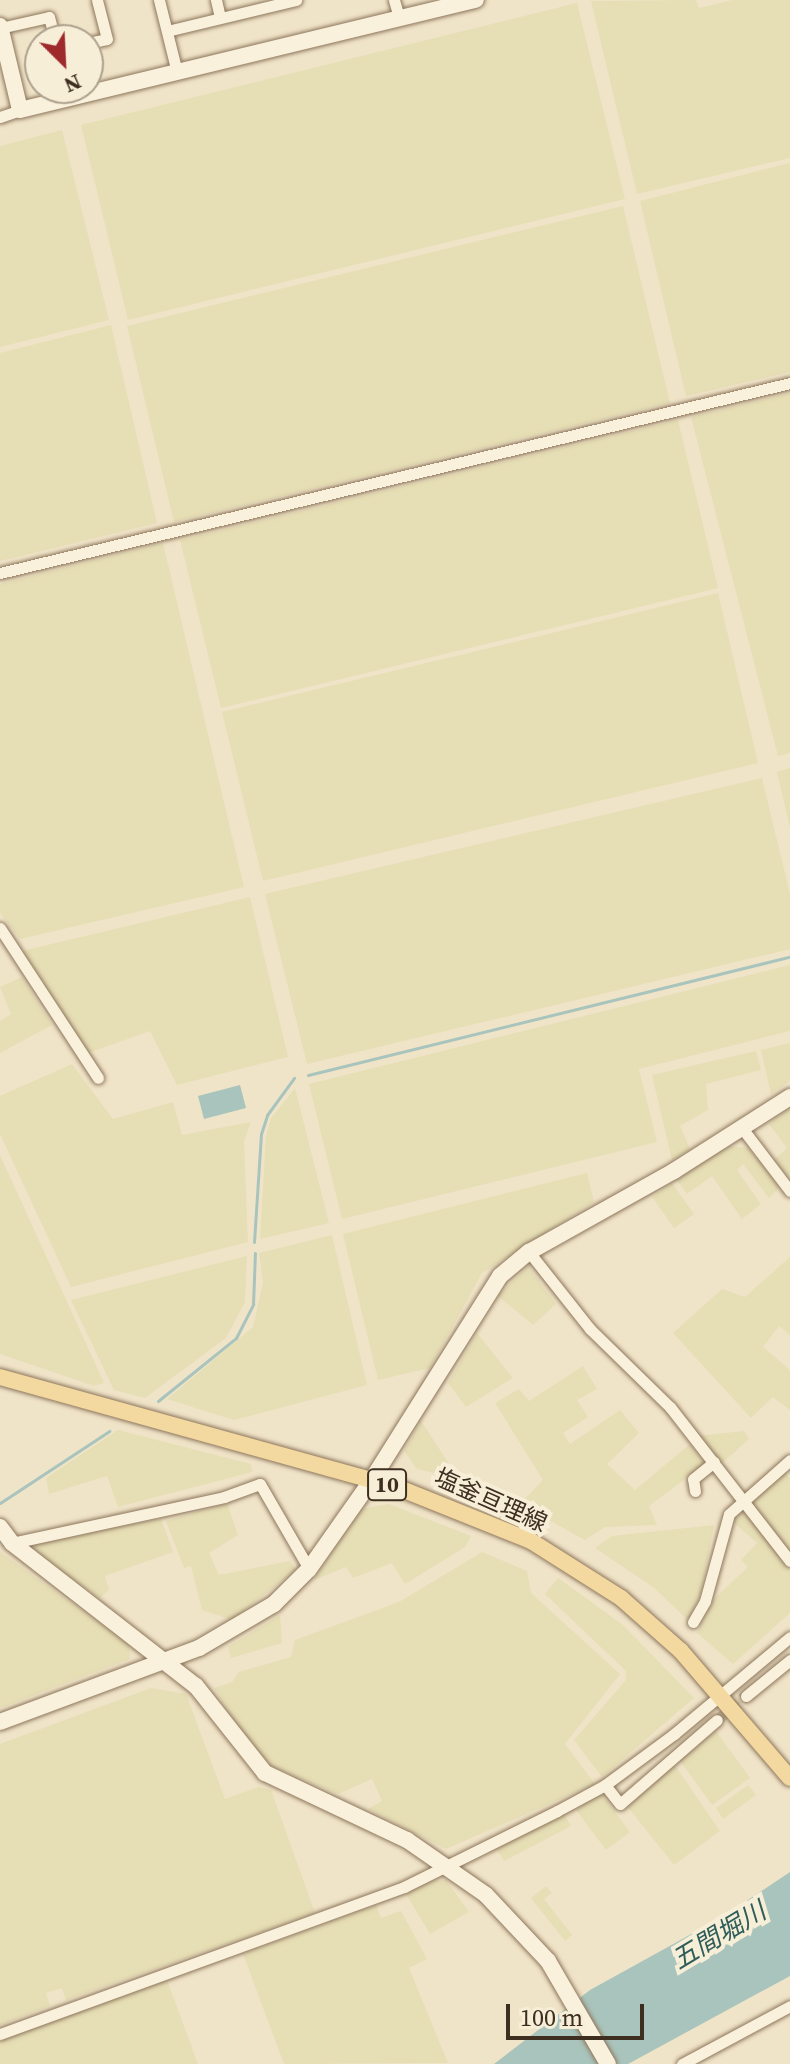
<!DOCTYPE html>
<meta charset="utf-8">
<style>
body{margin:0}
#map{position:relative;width:790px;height:2064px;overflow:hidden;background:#f0e4c8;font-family:"Source Serif 4","Noto Sans JP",serif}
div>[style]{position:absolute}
.farmland>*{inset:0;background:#e6deb5}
.water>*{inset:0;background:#a9c4bc}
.stream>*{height:3px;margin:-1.5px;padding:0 1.5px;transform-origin:1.5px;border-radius:1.5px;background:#a9c4bc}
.street-tunnel>*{height:11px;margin-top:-5.5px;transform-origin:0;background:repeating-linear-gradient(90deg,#ccc0a6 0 11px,transparent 0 16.5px)}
.roads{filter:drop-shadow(0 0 2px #8d765c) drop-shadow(0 0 2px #8d765c)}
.street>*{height:11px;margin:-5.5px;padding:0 5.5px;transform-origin:5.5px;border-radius:5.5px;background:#faf1dc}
.secondary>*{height:16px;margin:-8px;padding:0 8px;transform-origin:8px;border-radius:8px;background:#faf1dc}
.primary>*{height:16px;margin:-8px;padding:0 8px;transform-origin:8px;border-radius:8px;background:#f3d9a0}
span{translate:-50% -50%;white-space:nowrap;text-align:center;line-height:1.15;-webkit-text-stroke:8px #f7eed8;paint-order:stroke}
.shield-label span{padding:2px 6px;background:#f7eed8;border:2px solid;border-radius:6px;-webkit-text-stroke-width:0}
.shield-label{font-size:22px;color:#3d2e20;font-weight:700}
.street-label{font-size:24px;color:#3d2e20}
.water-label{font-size:26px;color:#2f5d5a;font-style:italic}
.north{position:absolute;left:24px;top:24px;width:80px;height:80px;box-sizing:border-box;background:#f7eed8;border:2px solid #ada18e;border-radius:50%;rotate:156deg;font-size:22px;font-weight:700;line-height:32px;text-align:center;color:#3d2e20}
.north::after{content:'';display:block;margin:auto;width:28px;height:36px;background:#9e2a2b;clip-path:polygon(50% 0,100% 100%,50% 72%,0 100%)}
.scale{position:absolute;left:506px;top:2004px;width:138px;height:36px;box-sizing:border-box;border:4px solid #3d2e20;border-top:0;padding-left:10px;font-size:24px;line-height:28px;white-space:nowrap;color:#3d2e20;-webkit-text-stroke:6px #f7eed8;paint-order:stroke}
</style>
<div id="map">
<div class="farmland">
<div style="clip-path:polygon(696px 0,699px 8px,732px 0,790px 0,790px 158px,637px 194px,591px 1px)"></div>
<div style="clip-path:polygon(577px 3px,625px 199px,128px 320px,81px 125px)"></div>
<div style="clip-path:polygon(62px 130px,109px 320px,0 347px,0 146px)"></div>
<div style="clip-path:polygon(790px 163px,790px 372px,686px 396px,640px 201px)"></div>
<div style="clip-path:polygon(623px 206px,670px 403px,174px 522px,127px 326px)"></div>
<div style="clip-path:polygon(111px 325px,157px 523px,0 561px,0 353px)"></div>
<div style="clip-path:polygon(790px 393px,790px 753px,778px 756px,691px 417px)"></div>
<div style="clip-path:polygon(678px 420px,718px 588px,221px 708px,180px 540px)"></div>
<div style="clip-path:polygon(163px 543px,244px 887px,20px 939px,0 913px,0 584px)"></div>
<div style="clip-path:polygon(718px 593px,758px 763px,263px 881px,222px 712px)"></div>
<div style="clip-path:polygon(790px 768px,790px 828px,777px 772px)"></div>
<div style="clip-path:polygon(762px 778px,790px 894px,790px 949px,307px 1064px,265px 894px)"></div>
<div style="clip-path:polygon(250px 897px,288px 1057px,177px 1085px,150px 1031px,88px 1053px,22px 951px)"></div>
<div style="clip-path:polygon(790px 965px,790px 1031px,639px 1069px,657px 1142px,342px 1219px,309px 1084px)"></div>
<div style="clip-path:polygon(22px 977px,52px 1025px,0 1053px,0 1021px,11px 1014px,0 987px)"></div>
<div style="clip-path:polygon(790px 1043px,790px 1081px,771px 1094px,761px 1050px)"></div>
<div style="clip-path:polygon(756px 1051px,761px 1070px,706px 1084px,708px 1110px,680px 1126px,690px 1149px,672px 1160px,652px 1075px)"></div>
<div style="clip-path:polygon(72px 1064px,113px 1119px,173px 1102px,182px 1135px,251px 1122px,244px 1141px,248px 1242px,71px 1287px,0 1134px,0 1096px)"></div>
<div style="clip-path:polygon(295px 1088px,329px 1223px,260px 1239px,266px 1136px,271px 1118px)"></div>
<div style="clip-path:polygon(790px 1107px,790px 1179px,774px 1160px,787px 1148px,769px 1124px)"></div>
<div style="clip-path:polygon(728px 1146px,748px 1148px,781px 1186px,769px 1198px,743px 1164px,737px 1170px,761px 1204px,742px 1219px,712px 1176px,687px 1194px,676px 1179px)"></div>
<div style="clip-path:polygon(0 1155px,104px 1383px,94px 1386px,0 1354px)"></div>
<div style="clip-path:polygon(587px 1173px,594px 1202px,482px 1273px,430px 1368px,378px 1380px,343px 1234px)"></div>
<div style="clip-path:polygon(672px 1183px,694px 1214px,674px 1228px,652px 1197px)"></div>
<div style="clip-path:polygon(332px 1235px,367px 1385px,234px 1420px,167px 1399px,253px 1327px,263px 1283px,259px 1253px)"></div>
<div style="clip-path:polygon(247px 1256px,245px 1302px,226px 1338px,145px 1398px,114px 1390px,71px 1300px)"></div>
<div style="clip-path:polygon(790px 1257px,790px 1335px,779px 1326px,763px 1347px,790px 1370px,790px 1410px,773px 1397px,751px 1418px,673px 1333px,722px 1289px,745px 1297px)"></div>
<div style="clip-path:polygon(528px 1266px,556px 1304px,533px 1325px,498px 1296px)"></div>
<div style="clip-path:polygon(477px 1333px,513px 1378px,466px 1407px,448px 1383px)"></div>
<div style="clip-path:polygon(583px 1366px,597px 1389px,577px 1400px,588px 1417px,563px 1433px,570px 1444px,620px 1410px,639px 1433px,607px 1464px,635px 1490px,690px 1444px,705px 1464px,649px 1506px,657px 1525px,605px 1527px,585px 1540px,520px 1504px,543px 1480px,495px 1403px,519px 1389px,529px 1401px)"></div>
<div style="clip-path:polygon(421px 1421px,459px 1479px,417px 1469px,404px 1451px)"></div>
<div style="clip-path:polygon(118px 1430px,251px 1464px,252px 1472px,118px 1507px,107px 1476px,49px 1494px,46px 1478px)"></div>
<div style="clip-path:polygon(744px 1431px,749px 1439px,721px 1464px,697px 1436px)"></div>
<div style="clip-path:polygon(783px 1471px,790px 1478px,790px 1554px,747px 1499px)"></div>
<div style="clip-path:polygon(227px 1503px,238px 1535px,209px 1553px,219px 1575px,290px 1561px,296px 1570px,232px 1620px,202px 1610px,191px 1566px,184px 1568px,166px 1521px)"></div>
<div style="clip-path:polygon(389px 1504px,471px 1536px,465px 1547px,405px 1584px,392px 1563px,353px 1578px,346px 1567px,314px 1580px,361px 1509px)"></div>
<div style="clip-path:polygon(736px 1509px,743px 1509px,790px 1570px,790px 1613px,733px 1664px,697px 1633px,714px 1599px,748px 1567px,741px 1560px,757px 1543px,731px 1520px)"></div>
<div style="clip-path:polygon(161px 1519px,173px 1552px,105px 1576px,109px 1590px,100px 1598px,34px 1553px,35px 1542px)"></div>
<div style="clip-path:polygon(714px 1525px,701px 1593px,688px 1620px,653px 1587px,595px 1548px,612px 1536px)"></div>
<div style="clip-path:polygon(0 1552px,129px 1644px,130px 1659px,0 1708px)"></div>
<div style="clip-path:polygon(482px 1552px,527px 1571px,531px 1593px,620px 1674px,565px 1744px,595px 1784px,446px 1849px,368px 1809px,382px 1801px,372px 1779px,338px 1794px,268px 1765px,250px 1748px,214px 1688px,232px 1682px,239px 1672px,291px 1657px,295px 1640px,399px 1602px)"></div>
<div style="clip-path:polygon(558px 1578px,623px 1625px,694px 1698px,602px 1777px,574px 1740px,626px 1680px,626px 1671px,545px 1594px)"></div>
<div style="clip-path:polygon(280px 1615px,282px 1643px,231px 1658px,228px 1647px)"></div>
<div style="clip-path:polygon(151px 1688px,186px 1694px,225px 1799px,259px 1787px,271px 1790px,315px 1913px,66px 2000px,62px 1988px,46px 1993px,50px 2006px,0 2025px,0 1744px)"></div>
<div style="clip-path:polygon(716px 1731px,750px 1778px,712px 1805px,678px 1758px)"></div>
<div style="clip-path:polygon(674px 1764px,720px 1831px,674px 1865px,627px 1806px)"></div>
<div style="clip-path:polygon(748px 1785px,756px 1795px,723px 1819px,716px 1808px)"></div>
<div style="clip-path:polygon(600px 1792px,630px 1832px,606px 1850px,576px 1810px)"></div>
<div style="clip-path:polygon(564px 1813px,571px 1826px,504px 1861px,494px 1845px)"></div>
<div style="clip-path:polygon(446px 1880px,469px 1912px,430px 1934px,405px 1892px,430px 1881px)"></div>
<div style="clip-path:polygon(546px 1886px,552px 1893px,544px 1899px,572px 1935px,565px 1941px,531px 1898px)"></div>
<div style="clip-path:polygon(376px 1905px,381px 1918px,401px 1911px,427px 1959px,409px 1968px,448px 2063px,284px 2064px,243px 1954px)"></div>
<div style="clip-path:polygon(167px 1980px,198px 2064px,0 2064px,0 2040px)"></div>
</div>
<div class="water">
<div style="clip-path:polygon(240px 1085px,246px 1108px,204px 1119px,198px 1096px)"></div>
<div style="clip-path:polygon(790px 1872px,790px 1976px,628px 2064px,494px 2064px,590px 1990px,724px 1916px)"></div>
</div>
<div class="stream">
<div style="left:308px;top:1075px;width:496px;rotate:-13.8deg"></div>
<div style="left:254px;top:1242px;width:108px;rotate:-86.3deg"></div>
<div style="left:261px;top:1134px;width:20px;rotate:-72deg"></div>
<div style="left:267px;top:1115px;width:46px;rotate:-53.9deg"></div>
<div style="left:158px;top:1401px;width:100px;rotate:-38.9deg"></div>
<div style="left:236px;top:1338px;width:38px;rotate:-63deg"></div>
<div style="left:253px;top:1304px;width:51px;rotate:-87.8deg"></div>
<div style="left:0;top:1503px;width:131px;rotate:-33.4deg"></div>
</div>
<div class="street-tunnel">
<div style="left:717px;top:1720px;width:38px;rotate:-40deg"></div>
</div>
<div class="roads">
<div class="street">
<div style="left:159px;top:0;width:74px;rotate:76deg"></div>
<div style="left:216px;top:0;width:18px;rotate:77deg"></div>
<div style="left:394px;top:0;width:19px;rotate:74deg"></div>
<div style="left:0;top:28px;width:50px;rotate:-12.7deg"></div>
<div style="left:49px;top:17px;width:24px;rotate:75deg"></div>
<div style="left:167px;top:31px;width:133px;rotate:-13.5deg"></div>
<div style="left:88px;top:43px;width:19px;rotate:-12deg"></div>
<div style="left:107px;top:39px;width:40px;rotate:-104.4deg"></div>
<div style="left:0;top:117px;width:21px;rotate:-19deg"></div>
<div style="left:0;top:573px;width:813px;rotate:-13.52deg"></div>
<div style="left:0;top:928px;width:179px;rotate:56.8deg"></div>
<div style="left:742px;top:1128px;width:79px;rotate:52.7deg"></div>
<div style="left:529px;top:1252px;width:98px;rotate:51.6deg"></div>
<div style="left:590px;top:1329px;width:112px;rotate:44.3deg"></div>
<div style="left:670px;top:1407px;width:195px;rotate:52.1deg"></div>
<div style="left:695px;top:1491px;width:12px;rotate:-99deg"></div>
<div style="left:693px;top:1479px;width:27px;rotate:-39deg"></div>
<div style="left:12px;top:1543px;width:217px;rotate:-12.2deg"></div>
<div style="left:224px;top:1497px;width:38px;rotate:-20deg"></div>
<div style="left:260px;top:1484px;width:98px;rotate:60deg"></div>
<div style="left:693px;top:1622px;width:24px;rotate:-60deg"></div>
<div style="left:705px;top:1601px;width:90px;rotate:-74.6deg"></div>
<div style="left:729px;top:1514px;width:81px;rotate:-41.5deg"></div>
<div style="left:746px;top:1696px;width:57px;rotate:-39.3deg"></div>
<div style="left:605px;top:1785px;width:24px;rotate:52deg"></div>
<div style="left:620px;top:1804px;width:128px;rotate:-40.9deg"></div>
<div style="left:0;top:2034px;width:430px;rotate:-20deg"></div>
<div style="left:404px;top:1887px;width:171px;rotate:-26.4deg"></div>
<div style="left:557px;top:1811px;width:55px;rotate:-28.4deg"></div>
<div style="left:605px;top:1785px;width:86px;rotate:-36.5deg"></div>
<div style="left:674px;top:1734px;width:151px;rotate:-39.9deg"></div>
<div style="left:682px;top:2064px;width:123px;rotate:-28.2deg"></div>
</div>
<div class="secondary">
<div style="left:0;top:26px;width:86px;rotate:76.6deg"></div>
<div style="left:20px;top:110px;width:469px;rotate:-13.6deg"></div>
<div style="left:0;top:1527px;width:20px;rotate:53deg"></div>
<div style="left:12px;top:1543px;width:233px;rotate:37.9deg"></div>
<div style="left:196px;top:1686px;width:111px;rotate:51.6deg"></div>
<div style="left:265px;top:1773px;width:157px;rotate:25.3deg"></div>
<div style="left:407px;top:1840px;width:96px;rotate:34.8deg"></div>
<div style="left:486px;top:1895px;width:91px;rotate:46.8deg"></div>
<div style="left:548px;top:1961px;width:119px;rotate:59.8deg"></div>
<div style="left:0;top:1722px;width:212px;rotate:-20.4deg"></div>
<div style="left:199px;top:1648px;width:87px;rotate:-30.4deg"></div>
<div style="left:274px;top:1604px;width:49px;rotate:-45deg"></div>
<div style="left:309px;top:1569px;width:108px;rotate:-54.8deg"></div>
<div style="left:371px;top:1481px;width:242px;rotate:-57.8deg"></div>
<div style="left:500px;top:1276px;width:38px;rotate:-40deg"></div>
<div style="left:529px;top:1252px;width:166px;rotate:-29.2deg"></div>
<div style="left:674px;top:1171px;width:138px;rotate:-32.5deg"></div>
</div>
<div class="primary">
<div style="left:0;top:1377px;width:409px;rotate:15.5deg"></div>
<div style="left:394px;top:1486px;width:148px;rotate:21.9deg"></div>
<div style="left:531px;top:1541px;width:107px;rotate:32.3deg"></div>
<div style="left:621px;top:1598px;width:80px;rotate:41.5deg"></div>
<div style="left:681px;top:1651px;width:167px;rotate:49.4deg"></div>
</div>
</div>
<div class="shield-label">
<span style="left:387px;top:1485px">10</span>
</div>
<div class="street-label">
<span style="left:491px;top:1500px;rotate:24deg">塩釜亘理線</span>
</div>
<div class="water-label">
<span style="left:719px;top:1936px;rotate:-31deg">五間堀川</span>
</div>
<div class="north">N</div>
<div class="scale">100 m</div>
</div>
